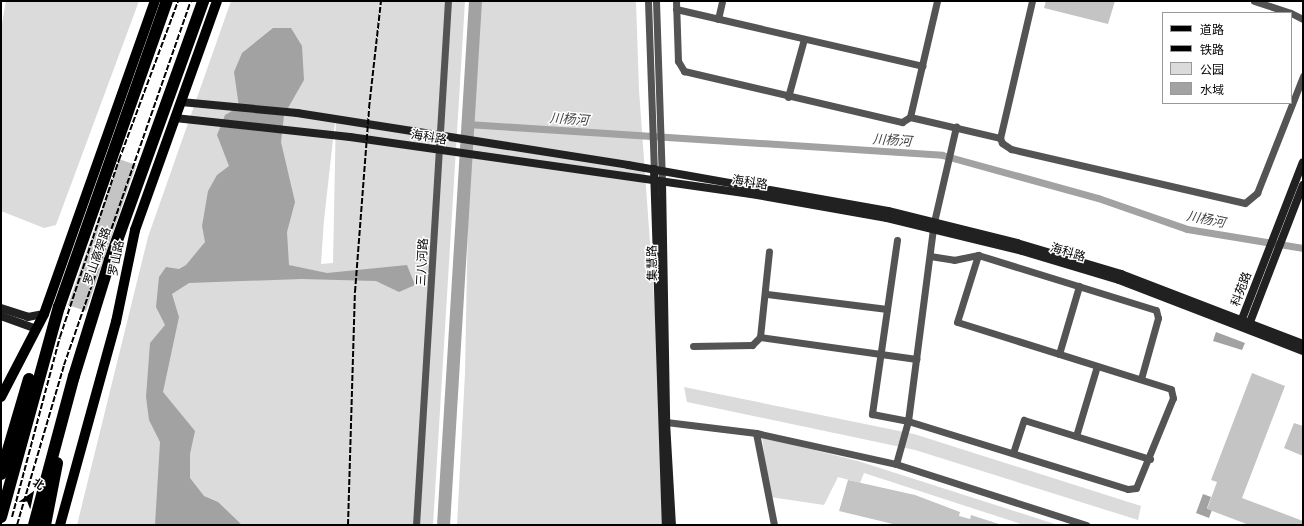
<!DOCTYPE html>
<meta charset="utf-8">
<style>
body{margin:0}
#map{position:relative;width:1304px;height:526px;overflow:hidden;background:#fff;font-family:Montserrat,"Noto Sans SC",sans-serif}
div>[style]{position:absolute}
.green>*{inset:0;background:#dbdbdb}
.water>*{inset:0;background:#a2a2a2}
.canal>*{height:7px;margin:-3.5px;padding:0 3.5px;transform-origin:3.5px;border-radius:3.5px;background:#a2a2a2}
.river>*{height:13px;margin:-6.5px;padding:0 6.5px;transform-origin:6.5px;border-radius:6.5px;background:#a2a2a2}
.building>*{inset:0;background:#c4c4c4}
.street>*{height:7px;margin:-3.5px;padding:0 3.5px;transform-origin:3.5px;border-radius:3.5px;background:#545454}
.secondary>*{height:8px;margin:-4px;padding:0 4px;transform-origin:4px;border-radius:4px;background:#212121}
.primary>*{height:10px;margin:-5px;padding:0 5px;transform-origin:5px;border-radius:5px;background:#000}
.highway>*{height:12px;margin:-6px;padding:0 6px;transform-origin:6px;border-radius:6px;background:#000}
.rail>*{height:2px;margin-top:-1px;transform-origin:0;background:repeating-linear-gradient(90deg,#000 0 6px,transparent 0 8px)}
span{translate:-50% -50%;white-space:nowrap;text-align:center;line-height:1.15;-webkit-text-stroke:3px #fff;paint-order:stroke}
.street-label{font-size:12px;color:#000}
.water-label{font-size:13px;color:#434343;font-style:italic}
.frame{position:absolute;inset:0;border:2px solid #000;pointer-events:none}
.legend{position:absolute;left:1162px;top:12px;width:130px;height:92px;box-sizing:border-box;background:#fff;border:1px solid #999;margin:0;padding:5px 7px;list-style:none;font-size:12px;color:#000}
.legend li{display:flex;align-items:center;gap:8px;height:20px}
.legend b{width:20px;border:1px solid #999}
.north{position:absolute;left:12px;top:474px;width:40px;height:40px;-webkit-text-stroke:3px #fff;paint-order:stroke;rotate:33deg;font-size:11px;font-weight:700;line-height:16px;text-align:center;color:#000}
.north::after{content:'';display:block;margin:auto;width:14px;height:18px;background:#000;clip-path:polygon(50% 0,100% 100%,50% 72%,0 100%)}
</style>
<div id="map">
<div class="green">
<div style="clip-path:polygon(6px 1px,139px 1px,56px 225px,44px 228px,1px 211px,1px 29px)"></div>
<div style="clip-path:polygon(evenodd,231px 1px,465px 1px,433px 525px,77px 525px,148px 237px,231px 1px,336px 113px,333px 263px,321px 264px,324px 220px,336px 113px)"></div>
<div style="clip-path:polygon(472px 1px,636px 1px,639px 90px,660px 381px,666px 525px,457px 525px,465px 373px)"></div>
<div style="clip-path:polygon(684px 387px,914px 434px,1141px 506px,1138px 520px,915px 450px,687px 402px)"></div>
<div style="clip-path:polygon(762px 437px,858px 461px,1058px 525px,1024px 525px,864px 473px,860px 483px,838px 477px,824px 505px,770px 497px)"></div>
</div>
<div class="water">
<div style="clip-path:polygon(273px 28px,291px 28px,302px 46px,304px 80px,284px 115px,281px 142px,295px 202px,287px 232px,289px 265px,327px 273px,407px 265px,415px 285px,399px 292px,376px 281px,301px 279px,189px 283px,172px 294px,179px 317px,163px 392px,195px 431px,190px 454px,190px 478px,204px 496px,218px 502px,242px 525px,155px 525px,160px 442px,149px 420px,146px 397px,150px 343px,165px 325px,156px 307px,159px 277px,166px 267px,179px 269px,186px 265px,205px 242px,202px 226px,208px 191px,217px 175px,229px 166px,217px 135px,225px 115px,239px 107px,234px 72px,242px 53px)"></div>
<div style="clip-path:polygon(1216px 332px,1245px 343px,1242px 350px,1213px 341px)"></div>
<div style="clip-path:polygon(1203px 494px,1211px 497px,1207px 508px,1212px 510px,1209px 518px,1196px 513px)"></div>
</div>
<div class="canal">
<div style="left:467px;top:124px;width:476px;rotate:3.7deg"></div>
<div style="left:942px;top:155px;width:162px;rotate:15.4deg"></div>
<div style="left:1098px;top:198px;width:94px;rotate:19.2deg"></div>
<div style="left:1187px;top:229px;width:118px;rotate:9.3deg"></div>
</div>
<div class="river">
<div style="left:443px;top:525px;width:525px;rotate:-86.51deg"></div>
</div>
<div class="building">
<div style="clip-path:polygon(1046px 1px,1115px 1px,1108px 24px,1044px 8px)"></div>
<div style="clip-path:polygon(119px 159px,136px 165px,86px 311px,68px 305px)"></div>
<div style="clip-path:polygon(1252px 373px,1285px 386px,1242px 498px,1303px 521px,1303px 525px,1249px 525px,1207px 509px,1217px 482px,1211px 480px)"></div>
<div style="clip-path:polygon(1294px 423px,1303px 426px,1303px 456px,1284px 448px)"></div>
<div style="clip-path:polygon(848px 480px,915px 495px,960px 512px,959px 516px,970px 519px,971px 515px,1002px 525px,897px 525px,839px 511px)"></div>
</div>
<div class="street">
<div style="left:648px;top:1px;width:168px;rotate:88deg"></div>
<div style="left:656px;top:1px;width:181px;rotate:88.1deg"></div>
<div style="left:676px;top:1px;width:60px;rotate:88.1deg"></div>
<div style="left:678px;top:61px;width:12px;rotate:59deg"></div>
<div style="left:684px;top:71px;width:224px;rotate:13.2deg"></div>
<div style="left:902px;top:122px;width:9px;rotate:-32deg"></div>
<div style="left:910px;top:117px;width:119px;rotate:-76.9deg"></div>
<div style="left:1032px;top:1px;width:141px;rotate:103.1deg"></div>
<div style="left:1000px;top:138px;width:5px;rotate:68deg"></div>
<div style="left:1002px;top:143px;width:11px;rotate:34deg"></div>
<div style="left:1011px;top:149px;width:240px;rotate:13deg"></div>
<div style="left:1245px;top:203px;width:16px;rotate:-40deg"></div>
<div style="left:1257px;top:193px;width:126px;rotate:-68.5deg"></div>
<div style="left:1254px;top:1px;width:38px;rotate:18deg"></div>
<div style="left:676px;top:9px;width:253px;rotate:13deg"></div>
<div style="left:1291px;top:13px;width:13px;rotate:27deg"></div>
<div style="left:718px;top:19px;width:18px;rotate:-77deg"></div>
<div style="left:788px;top:97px;width:60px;rotate:-74.6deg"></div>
<div style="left:910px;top:117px;width:92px;rotate:13.1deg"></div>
<div style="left:897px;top:240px;width:176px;rotate:98.2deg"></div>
<div style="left:872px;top:414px;width:37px;rotate:11deg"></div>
<div style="left:908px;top:421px;width:230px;rotate:17.2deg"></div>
<div style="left:1128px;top:489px;width:8px;rotate:-7deg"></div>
<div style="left:1136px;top:488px;width:97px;rotate:-67.7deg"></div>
<div style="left:1173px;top:398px;width:9px;rotate:-103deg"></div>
<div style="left:1171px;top:389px;width:224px;rotate:-162.6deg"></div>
<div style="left:957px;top:322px;width:70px;rotate:-72.6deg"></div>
<div style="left:930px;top:256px;width:24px;rotate:9deg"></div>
<div style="left:954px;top:260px;width:25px;rotate:-12deg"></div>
<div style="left:978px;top:255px;width:186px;rotate:17.2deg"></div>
<div style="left:1156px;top:310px;width:8px;rotate:76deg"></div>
<div style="left:1158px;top:318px;width:63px;rotate:105.6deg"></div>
<div style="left:767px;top:294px;width:121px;rotate:7.1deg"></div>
<div style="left:760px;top:337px;width:158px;rotate:8deg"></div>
<div style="left:693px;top:346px;width:59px;rotate:-1deg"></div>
<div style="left:752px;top:345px;width:11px;rotate:-45deg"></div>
<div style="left:760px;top:337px;width:86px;rotate:-84deg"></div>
<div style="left:1059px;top:354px;width:71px;rotate:-73.6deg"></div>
<div style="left:666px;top:422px;width:91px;rotate:7deg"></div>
<div style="left:756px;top:433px;width:143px;rotate:12.5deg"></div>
<div style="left:896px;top:464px;width:200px;rotate:17.8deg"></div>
<div style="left:756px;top:433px;width:94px;rotate:78.9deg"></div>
<div style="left:1076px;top:436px;width:73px;rotate:-73.3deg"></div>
<div style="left:1013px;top:453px;width:35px;rotate:-72deg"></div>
<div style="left:1024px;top:420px;width:132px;rotate:17.2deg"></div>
<div style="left:896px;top:464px;width:45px;rotate:-74.4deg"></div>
<div style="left:908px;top:421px;width:201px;rotate:-82.6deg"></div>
<div style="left:934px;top:222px;width:98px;rotate:-77deg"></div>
<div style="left:416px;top:525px;width:525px;rotate:-86.51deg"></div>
</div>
<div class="secondary">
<div style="left:181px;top:102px;width:117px;rotate:5.4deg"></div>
<div style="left:297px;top:113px;width:335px;rotate:8.9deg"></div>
<div style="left:628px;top:165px;width:264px;rotate:10deg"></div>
<div style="left:888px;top:211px;width:133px;rotate:13.9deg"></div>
<div style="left:1017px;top:243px;width:109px;rotate:16.6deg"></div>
<div style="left:1121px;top:274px;width:195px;rotate:21deg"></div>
<div style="left:175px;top:118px;width:176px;rotate:6.2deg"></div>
<div style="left:350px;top:137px;width:405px;rotate:8.1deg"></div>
<div style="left:751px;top:194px;width:138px;rotate:10deg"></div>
<div style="left:887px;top:218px;width:139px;rotate:13.7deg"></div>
<div style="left:1022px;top:251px;width:101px;rotate:16.6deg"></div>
<div style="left:1119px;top:280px;width:197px;rotate:21.1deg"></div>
<div style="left:654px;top:169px;width:356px;rotate:88.1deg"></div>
<div style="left:662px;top:182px;width:240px;rotate:89deg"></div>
<div style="left:666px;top:422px;width:103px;rotate:86.7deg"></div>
<div style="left:1px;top:308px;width:28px;rotate:18deg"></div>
<div style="left:28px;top:317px;width:16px;rotate:-11deg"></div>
<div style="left:1px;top:316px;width:38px;rotate:20deg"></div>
<div style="left:1243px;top:323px;width:4px;rotate:-104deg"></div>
<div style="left:1242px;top:319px;width:168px;rotate:-68.8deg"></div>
<div style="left:1247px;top:325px;width:4px;rotate:-45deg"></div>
<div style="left:1250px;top:322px;width:147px;rotate:-68.9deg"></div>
</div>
<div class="primary">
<div style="left:1px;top:397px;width:93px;rotate:-62.6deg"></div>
<div style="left:44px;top:314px;width:332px;rotate:-70.5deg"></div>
<div style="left:60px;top:525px;width:211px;rotate:-74.6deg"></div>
<div style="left:116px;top:322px;width:94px;rotate:-78.3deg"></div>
<div style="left:135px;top:230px;width:243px;rotate:-70.3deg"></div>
</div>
<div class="highway">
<div style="left:1px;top:474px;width:99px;rotate:-73.6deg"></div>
<div style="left:1px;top:517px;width:218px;rotate:-74.6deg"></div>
<div style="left:59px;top:307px;width:324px;rotate:-70.6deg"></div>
<div style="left:34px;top:525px;width:154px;rotate:-75deg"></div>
<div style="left:74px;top:376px;width:121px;rotate:-72.8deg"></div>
<div style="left:110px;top:260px;width:275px;rotate:-70.2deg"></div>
<div style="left:45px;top:525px;width:63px;rotate:-79deg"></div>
</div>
<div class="rail">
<div style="left:12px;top:517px;width:186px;rotate:-75.1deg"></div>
<div style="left:60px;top:337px;width:187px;rotate:-71.6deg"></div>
<div style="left:119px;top:160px;width:170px;rotate:-69.6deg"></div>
<div style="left:17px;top:525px;width:167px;rotate:-73.6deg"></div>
<div style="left:64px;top:365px;width:386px;rotate:-70.8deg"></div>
<div style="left:348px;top:525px;width:233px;rotate:-88.3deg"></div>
<div style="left:355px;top:292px;width:185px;rotate:-85.6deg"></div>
<div style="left:369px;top:108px;width:108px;rotate:-83.6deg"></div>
</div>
<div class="street-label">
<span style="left:429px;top:137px;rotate:9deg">海科路</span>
<span style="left:750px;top:182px;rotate:8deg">海科路</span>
<span style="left:1068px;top:252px;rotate:17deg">海科路</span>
<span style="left:97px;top:256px;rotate:-71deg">罗山高架路</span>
<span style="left:116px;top:258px;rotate:-79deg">罗山路</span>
<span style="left:422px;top:262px;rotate:-87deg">三八河路</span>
<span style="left:652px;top:263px;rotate:-91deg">集慧路</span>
<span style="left:1241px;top:289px;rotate:-69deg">科苑路</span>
</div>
<div class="water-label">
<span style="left:569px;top:119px;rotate:4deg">川杨河</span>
<span style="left:892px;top:140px;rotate:4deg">川杨河</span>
<span style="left:1206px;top:219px;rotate:11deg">川杨河</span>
</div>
<div class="frame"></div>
<ul class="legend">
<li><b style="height:5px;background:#000"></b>道路</li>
<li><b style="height:5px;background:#000"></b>铁路</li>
<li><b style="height:11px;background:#dbdbdb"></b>公园</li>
<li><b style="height:11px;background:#a2a2a2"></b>水域</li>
</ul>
<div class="north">北</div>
</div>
